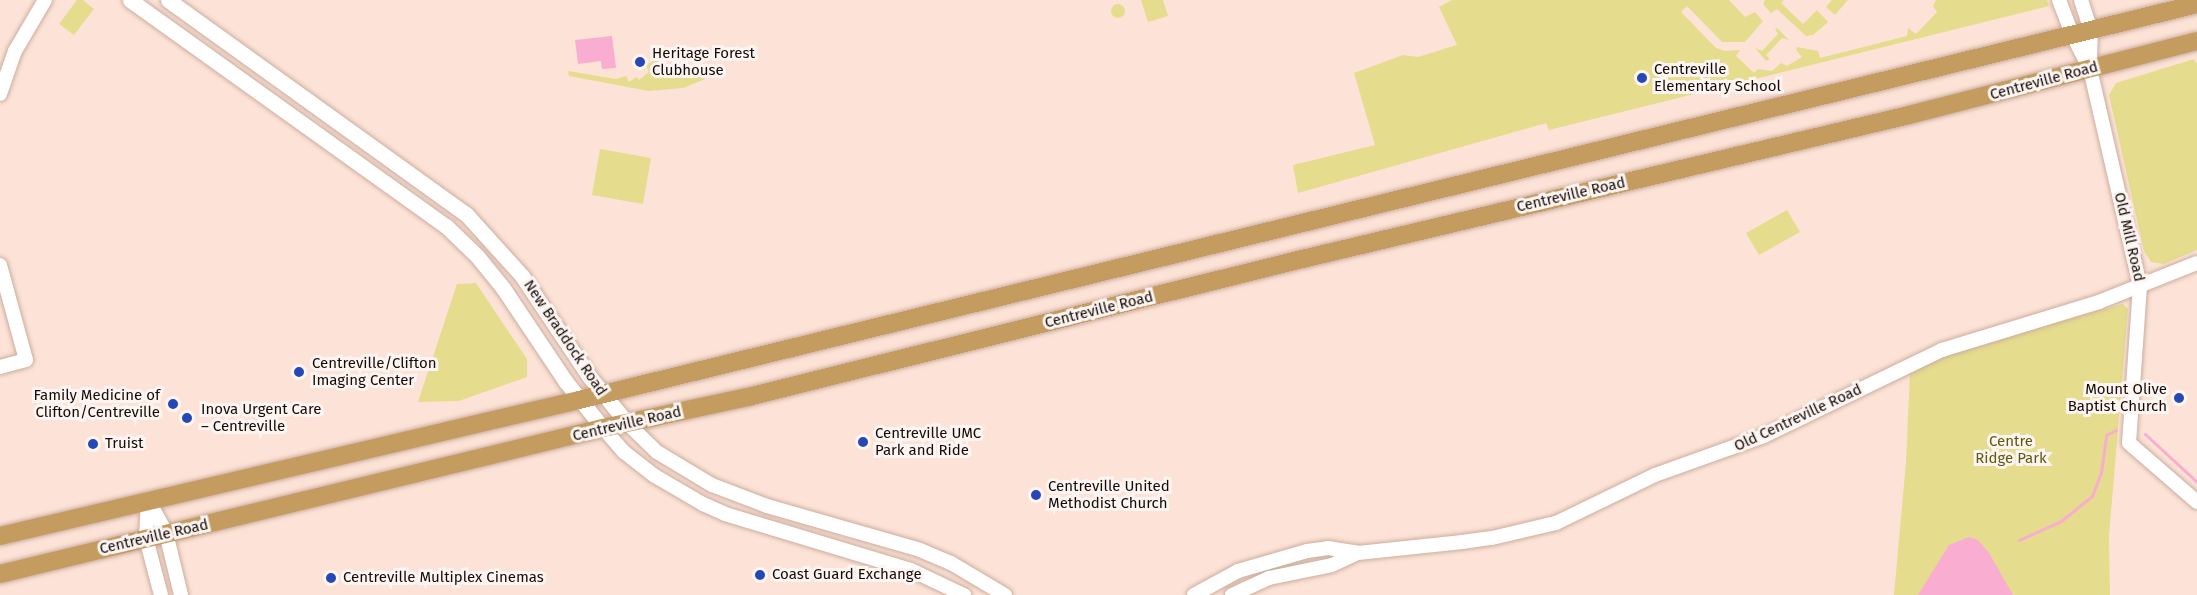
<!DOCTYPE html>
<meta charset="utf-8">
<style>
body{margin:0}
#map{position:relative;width:2197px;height:595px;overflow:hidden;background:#fde3d7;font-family:"Fira Sans",sans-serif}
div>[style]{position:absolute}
.green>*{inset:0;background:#e5dc8d}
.round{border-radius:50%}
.water>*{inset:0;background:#f9add0}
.stream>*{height:3px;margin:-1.5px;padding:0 1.5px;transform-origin:1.5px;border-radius:1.5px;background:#f9add0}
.roads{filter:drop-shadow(0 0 2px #ccad9e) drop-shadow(0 0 2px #ccad9e)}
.tertiary>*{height:14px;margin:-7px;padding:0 7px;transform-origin:7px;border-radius:7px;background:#fff}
.secondary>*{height:15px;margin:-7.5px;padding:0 7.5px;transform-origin:7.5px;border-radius:7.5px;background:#fff}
.trunk>*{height:18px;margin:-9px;padding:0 9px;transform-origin:9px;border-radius:9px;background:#c49c60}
.dots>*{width:16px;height:16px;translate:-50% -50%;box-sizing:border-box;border:3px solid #fcf5f2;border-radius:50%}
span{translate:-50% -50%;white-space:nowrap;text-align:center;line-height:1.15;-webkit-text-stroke:6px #fcf5f2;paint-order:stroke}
.poi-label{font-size:15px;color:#160b07}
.left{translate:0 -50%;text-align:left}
.right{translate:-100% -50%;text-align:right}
.street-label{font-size:15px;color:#160b07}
.park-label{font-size:15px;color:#61590b}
</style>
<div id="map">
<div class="green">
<div style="clip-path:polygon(77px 0,83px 0,94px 9px,74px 35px,59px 24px)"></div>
<div style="clip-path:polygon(1141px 0,1163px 0,1168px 16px,1148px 22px)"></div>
<div style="clip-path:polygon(1452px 0,1729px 0,1745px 17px,1755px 12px,1763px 21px,1745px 42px,1722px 42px,1687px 6px,1681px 12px,1716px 48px,1725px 51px,1740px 50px,1736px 56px,1754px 73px,1758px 69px,1772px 71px,1781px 63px,1787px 66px,1802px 57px,1796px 50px,1797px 47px,1818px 51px,1820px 58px,1907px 36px,1908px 28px,1916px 34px,1937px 12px,1933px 6px,1936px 0,2047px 0,2049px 6px,1549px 130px,1546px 123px,1298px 193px,1293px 165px,1375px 145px,1354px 73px,1403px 55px,1418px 57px,1457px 45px,1439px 7px)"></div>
<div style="clip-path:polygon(1765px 0,1784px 0,1781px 3px,1803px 24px,1817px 10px,1828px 22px,1813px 35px,1806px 36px,1777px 9px,1771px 13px,1763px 4px)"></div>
<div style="clip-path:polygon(1832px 0,1848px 0,1835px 15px,1826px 7px)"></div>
<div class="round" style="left:1111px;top:4px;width:14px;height:14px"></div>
<div style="clip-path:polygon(1777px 28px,1789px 40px,1782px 38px,1766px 55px,1770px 59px,1766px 61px,1755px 48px,1762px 51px,1778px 34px,1775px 29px)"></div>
<div style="clip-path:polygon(657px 59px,661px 64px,669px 69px,680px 70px,702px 64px,708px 70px,709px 75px,703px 80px,683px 88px,649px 91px,569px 76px,568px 71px,616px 79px,626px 76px,629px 82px,637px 77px,639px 80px,649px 72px,646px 65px)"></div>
<div style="clip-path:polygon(2194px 59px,2197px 64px,2197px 250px,2164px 264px,2151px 262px,2144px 251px,2109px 95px,2116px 83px)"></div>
<div style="clip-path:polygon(600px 149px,651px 158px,643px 204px,592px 195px)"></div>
<div style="clip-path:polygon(1787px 210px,1800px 232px,1759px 255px,1746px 233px)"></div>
<div style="clip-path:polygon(476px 283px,527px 359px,527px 377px,459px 401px,418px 402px,457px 284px)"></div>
<div style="clip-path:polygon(2123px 304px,2128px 309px,2109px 536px,2110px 595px,1894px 595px,1906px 462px,1910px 371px,1957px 350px,1999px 337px)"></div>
</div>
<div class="water">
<div style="clip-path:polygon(612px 36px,616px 68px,602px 69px,601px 61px,578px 64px,575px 40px)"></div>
<div style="clip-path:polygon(1969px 537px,1978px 540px,1989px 553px,2013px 595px,1918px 595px,1949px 545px)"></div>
</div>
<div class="stream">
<div style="left:2145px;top:434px;width:71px;rotate:42.7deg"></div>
<div style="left:2019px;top:540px;width:46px;rotate:-24.3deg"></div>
<div style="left:2061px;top:521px;width:40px;rotate:-39deg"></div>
<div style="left:2092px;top:496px;width:26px;rotate:-69deg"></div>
<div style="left:2101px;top:472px;width:37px;rotate:-82deg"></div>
<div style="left:2106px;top:435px;width:11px;rotate:-27deg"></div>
</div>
<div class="roads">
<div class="tertiary">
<div style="left:2059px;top:0;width:39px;rotate:69deg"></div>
<div style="left:2073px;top:36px;width:35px;rotate:63deg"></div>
<div style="left:2081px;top:0;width:33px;rotate:72deg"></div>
<div style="left:2091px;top:31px;width:38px;rotate:92deg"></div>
<div style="left:2090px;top:69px;width:223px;rotate:77deg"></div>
<div style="left:2140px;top:286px;width:157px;rotate:94deg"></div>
<div style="left:2129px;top:443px;width:90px;rotate:40.9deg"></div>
<div style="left:0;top:94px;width:46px;rotate:-70.8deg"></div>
<div style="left:15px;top:51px;width:59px;rotate:-59.5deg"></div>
<div style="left:0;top:265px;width:98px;rotate:74.7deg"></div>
<div style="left:26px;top:360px;width:27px;rotate:165deg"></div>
<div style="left:627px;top:423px;width:42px;rotate:44deg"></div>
<div style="left:657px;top:452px;width:64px;rotate:31deg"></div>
<div style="left:712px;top:485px;width:59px;rotate:20.9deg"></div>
<div style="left:767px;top:506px;width:159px;rotate:16deg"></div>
<div style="left:920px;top:550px;width:34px;rotate:23deg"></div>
<div style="left:951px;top:563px;width:63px;rotate:30.7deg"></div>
<div style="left:603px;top:428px;width:32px;rotate:49deg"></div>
<div style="left:624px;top:452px;width:39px;rotate:38deg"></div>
<div style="left:655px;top:476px;width:56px;rotate:30.3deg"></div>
<div style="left:703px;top:504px;width:24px;rotate:24deg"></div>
<div style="left:725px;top:514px;width:194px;rotate:16.8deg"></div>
<div style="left:911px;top:570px;width:59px;rotate:25.3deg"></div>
<div style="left:148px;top:500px;width:38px;rotate:61deg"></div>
<div style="left:166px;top:533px;width:64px;rotate:76.4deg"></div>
<div style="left:148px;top:500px;width:38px;rotate:93deg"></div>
<div style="left:146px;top:538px;width:59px;rotate:75.3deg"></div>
<div style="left:1194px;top:595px;width:50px;rotate:-28.6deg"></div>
<div style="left:1238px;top:571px;width:72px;rotate:-16.2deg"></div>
<div style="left:1307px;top:551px;width:21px;rotate:-8deg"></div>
<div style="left:1328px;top:548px;width:30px;rotate:9deg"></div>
<div style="left:1358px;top:553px;width:105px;rotate:-6deg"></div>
<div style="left:1462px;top:542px;width:30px;rotate:-8deg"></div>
<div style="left:1492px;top:538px;width:66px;rotate:-13.2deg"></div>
<div style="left:1556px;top:523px;width:110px;rotate:-25.9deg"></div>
<div style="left:1655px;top:475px;width:116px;rotate:-19.7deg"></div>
<div style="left:1764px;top:436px;width:198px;rotate:-25.8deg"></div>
<div style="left:1942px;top:350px;width:164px;rotate:-17deg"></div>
<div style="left:2099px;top:302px;width:105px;rotate:-21.7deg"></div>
<div style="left:1232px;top:595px;width:41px;rotate:-24.7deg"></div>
<div style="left:1269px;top:578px;width:64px;rotate:-11.7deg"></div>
<div style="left:1332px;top:565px;width:29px;rotate:-25deg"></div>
</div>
<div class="secondary">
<div style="left:130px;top:0;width:388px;rotate:35.6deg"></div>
<div style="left:446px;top:226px;width:43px;rotate:44.1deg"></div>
<div style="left:477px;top:256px;width:41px;rotate:50.9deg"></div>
<div style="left:503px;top:288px;width:113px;rotate:56.2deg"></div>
<div style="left:566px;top:382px;width:59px;rotate:51.2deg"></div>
<div style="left:168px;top:0;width:367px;rotate:35.7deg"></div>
<div style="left:466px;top:214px;width:84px;rotate:47.9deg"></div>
<div style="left:522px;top:276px;width:120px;rotate:56.2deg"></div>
<div style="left:589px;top:376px;width:60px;rotate:51deg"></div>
</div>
<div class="trunk">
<div style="left:0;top:536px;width:595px;rotate:-13.22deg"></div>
<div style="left:579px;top:400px;width:1666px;rotate:-13.75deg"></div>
<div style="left:0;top:574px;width:620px;rotate:-13.61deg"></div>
<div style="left:603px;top:428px;width:148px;rotate:-12.1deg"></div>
<div style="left:748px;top:397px;width:563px;rotate:-13.99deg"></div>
<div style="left:1294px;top:261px;width:632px;rotate:-13.35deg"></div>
<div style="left:1909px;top:115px;width:297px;rotate:-14.4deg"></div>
</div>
</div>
<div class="dots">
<div style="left:640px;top:62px;background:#2648b7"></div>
<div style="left:1642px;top:78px;background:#2648b7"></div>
<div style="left:299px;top:372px;background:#2648b7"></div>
<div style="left:2179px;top:398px;background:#2648b7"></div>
<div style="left:173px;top:404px;background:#2648b7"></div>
<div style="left:187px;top:418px;background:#2648b7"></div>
<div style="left:863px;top:442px;background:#2648b7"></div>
<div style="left:93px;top:444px;background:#2648b7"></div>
<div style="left:1036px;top:495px;background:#2648b7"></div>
<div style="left:760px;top:575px;background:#2648b7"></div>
<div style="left:331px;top:578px;background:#2648b7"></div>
</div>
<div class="poi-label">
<span class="left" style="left:652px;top:62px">Heritage Forest<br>Clubhouse</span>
<span class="left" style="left:1654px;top:78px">Centreville<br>Elementary School</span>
<span class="left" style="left:312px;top:372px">Centreville/Clifton<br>Imaging Center</span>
<span class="right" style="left:2167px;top:398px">Mount Olive<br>Baptist Church</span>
<span class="right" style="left:160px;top:404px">Family Medicine of<br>Clifton/Centreville</span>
<span class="left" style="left:201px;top:418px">Inova Urgent Care<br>– Centreville</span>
<span class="left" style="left:875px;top:442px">Centreville UMC<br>Park and Ride</span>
<span class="left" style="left:105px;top:444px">Truist</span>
<span class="left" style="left:1048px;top:495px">Centreville United<br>Methodist Church</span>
<span class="left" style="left:772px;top:575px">Coast Guard Exchange</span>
<span class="left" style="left:343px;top:578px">Centreville Multiplex Cinemas</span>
</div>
<div class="street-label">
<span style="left:2044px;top:81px;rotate:-15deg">Centreville Road</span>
<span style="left:1571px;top:195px;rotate:-13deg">Centreville Road</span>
<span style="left:2129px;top:237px;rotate:77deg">Old Mill Road</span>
<span style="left:1099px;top:310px;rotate:-14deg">Centreville Road</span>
<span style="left:565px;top:338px;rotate:56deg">New Braddock Road</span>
<span style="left:1798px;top:418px;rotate:-25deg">Old Centreville Road</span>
<span style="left:627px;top:424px;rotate:-13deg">Centreville Road</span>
<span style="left:154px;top:537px;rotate:-13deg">Centreville Road</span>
</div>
<div class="park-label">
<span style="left:2011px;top:450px">Centre<br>Ridge Park</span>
</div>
</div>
